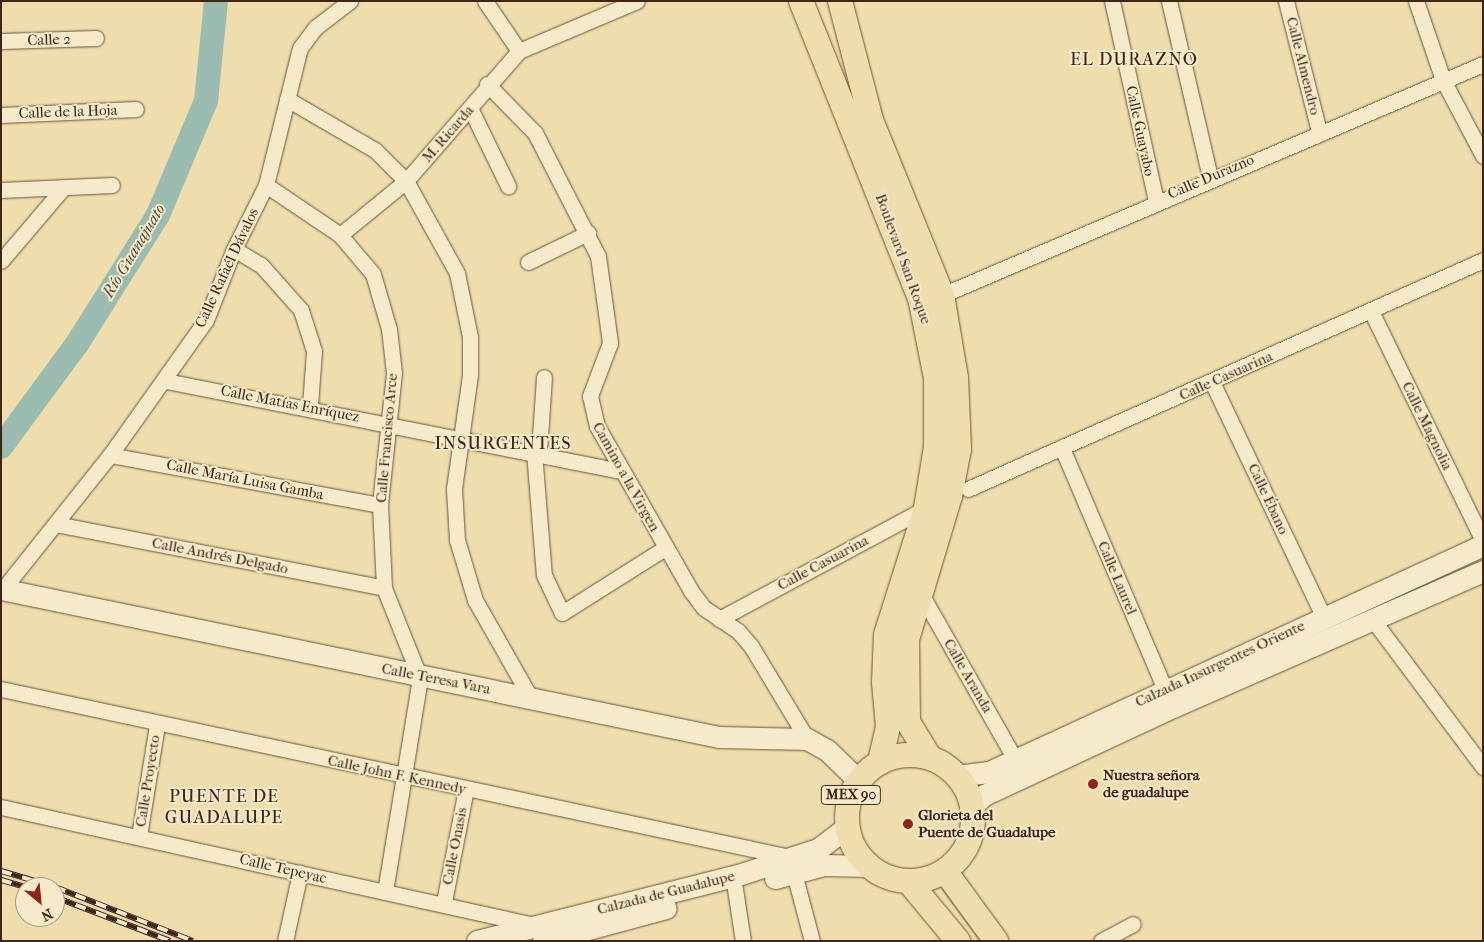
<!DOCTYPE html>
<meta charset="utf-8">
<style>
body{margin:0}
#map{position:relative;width:1484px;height:942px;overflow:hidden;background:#efdeac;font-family:"IM FELL French Canon",serif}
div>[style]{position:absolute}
.green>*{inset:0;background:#b6c28b}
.river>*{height:24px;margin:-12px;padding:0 12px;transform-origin:12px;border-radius:12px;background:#9abbb0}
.roads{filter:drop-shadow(0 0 1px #6d523b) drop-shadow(0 0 1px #6d523b)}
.street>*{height:15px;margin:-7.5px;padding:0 7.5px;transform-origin:7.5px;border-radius:7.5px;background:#f5eac9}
.secondary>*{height:21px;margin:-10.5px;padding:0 10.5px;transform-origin:10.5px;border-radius:10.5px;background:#f5eac9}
.primary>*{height:24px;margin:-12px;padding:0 12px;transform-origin:12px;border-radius:12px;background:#efdeac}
.primary>.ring{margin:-12px;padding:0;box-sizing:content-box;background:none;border:24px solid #efdeac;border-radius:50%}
.rail>*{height:5.5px;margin-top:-2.75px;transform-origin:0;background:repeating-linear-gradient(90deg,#f5eac9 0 11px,#422315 0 22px);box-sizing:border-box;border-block:1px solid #422315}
.dots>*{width:14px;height:14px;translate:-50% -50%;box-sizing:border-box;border:2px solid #f5eac9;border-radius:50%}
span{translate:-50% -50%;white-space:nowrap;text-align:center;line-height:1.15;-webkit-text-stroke:4px #f5eac9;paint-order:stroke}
.shield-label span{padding:1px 4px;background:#f5eac9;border:1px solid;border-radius:4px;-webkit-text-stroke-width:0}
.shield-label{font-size:14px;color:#422315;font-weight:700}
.street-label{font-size:15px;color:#422315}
.poi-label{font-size:15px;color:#422315;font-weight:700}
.left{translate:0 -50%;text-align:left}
.water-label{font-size:16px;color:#58493c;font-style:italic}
.quarter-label{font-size:18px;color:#422315;letter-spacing:1px}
.frame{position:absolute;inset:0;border:2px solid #422315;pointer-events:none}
.north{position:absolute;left:15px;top:877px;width:50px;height:50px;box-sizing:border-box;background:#f5eac9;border:1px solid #ad9a81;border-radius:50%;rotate:152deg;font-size:14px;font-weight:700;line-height:20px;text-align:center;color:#422315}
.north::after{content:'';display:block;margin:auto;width:18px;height:22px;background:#8f2418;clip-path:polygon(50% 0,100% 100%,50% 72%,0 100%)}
</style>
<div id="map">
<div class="green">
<div style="clip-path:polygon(946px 886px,987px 941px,979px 941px,941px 889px)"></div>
</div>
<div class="river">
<div style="left:1px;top:447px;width:128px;rotate:-53.6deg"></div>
<div style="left:77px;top:344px;width:152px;rotate:-57.9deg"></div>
<div style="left:158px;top:215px;width:124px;rotate:-67.2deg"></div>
<div style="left:206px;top:101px;width:100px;rotate:-84.3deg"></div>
</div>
<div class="roads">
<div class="street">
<div style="left:485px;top:1px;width:60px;rotate:55.8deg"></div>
<div style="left:1112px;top:1px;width:205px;rotate:77.6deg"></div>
<div style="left:1169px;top:1px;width:181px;rotate:76.9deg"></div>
<div style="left:1286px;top:1px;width:134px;rotate:75.8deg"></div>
<div style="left:1416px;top:1px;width:83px;rotate:71.1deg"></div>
<div style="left:1443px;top:80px;width:86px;rotate:62.2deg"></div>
<div style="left:1px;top:41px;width:95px;rotate:-1.8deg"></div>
<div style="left:487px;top:84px;width:69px;rotate:45.6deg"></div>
<div style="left:535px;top:133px;width:138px;rotate:62.9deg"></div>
<div style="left:598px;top:256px;width:88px;rotate:82.1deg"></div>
<div style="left:610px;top:343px;width:57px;rotate:110.7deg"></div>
<div style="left:590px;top:396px;width:31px;rotate:77deg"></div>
<div style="left:597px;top:426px;width:190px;rotate:60.3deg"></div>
<div style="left:691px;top:591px;width:21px;rotate:53deg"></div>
<div style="left:704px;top:608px;width:41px;rotate:34.1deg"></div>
<div style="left:738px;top:631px;width:20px;rotate:49deg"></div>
<div style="left:751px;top:646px;width:109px;rotate:58.9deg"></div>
<div style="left:287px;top:99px;width:102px;rotate:30.1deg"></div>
<div style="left:375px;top:150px;width:44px;rotate:45deg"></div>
<div style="left:406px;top:181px;width:105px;rotate:61deg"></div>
<div style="left:457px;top:273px;width:65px;rotate:78.5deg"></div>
<div style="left:470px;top:337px;width:38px;rotate:90deg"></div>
<div style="left:470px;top:375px;width:115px;rotate:98deg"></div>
<div style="left:454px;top:489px;width:51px;rotate:86.6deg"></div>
<div style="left:457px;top:540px;width:63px;rotate:73.3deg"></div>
<div style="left:475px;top:600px;width:112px;rotate:60.4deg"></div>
<div style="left:471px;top:110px;width:85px;rotate:64deg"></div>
<div style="left:1px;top:115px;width:135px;rotate:-2.5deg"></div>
<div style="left:266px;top:185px;width:89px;rotate:34deg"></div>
<div style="left:340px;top:235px;width:51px;rotate:49.8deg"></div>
<div style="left:373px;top:274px;width:57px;rotate:73.8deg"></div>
<div style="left:389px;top:329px;width:44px;rotate:83.5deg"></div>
<div style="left:394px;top:373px;width:133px;rotate:96.1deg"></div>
<div style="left:380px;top:505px;width:83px;rotate:87.2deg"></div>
<div style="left:384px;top:588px;width:97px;rotate:68.2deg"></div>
<div style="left:420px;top:678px;width:217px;rotate:99.3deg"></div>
<div style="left:1px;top:190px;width:111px;rotate:-2.6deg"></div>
<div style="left:340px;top:235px;width:85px;rotate:-39.3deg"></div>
<div style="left:406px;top:181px;width:172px;rotate:-49deg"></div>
<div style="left:519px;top:51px;width:128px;rotate:-23deg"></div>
<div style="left:234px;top:249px;width:31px;rotate:31deg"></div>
<div style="left:261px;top:265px;width:60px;rotate:48.4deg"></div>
<div style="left:301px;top:310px;width:43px;rotate:72.4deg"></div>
<div style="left:314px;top:351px;width:55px;rotate:94.2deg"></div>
<div style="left:1px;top:261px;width:97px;rotate:-49.6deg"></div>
<div style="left:528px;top:262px;width:67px;rotate:-25.8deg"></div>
<div style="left:942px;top:295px;width:588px;rotate:-23.12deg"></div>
<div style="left:1371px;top:311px;width:256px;rotate:64deg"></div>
<div style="left:166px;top:381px;width:463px;rotate:11.2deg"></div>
<div style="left:1212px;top:382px;width:259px;rotate:64.6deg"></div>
<div style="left:1062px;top:448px;width:273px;rotate:66.9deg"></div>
<div style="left:534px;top:452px;width:123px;rotate:85.4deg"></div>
<div style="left:544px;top:575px;width:42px;rotate:64.7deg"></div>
<div style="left:562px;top:613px;width:122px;rotate:-32.3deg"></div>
<div style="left:539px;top:452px;width:75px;rotate:-86.2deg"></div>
<div style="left:110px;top:455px;width:275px;rotate:10.5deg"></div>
<div style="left:968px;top:489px;width:564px;rotate:-23.97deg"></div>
<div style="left:56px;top:524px;width:334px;rotate:11deg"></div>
<div style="left:3px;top:589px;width:171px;rotate:-51.4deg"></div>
<div style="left:110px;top:455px;width:166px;rotate:-54.6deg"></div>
<div style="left:206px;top:320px;width:76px;rotate:-68.5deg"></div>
<div style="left:234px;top:249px;width:72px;rotate:-63.4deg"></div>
<div style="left:266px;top:185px;width:141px;rotate:-76.1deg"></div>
<div style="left:300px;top:48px;width:26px;rotate:-53deg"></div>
<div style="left:316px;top:27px;width:43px;rotate:-37.4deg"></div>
<div style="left:920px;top:592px;width:194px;rotate:60.4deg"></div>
<div style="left:719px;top:619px;width:235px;rotate:-28.2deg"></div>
<div style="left:1373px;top:620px;width:184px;rotate:53.2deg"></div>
<div style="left:1px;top:689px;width:807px;rotate:12.02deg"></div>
<div style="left:1px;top:807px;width:546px;rotate:12.48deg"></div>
<div style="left:139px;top:836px;width:112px;rotate:-80.8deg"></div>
<div style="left:794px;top:873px;width:70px;rotate:75.2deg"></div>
<div style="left:735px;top:889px;width:53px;rotate:81.3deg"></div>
<div style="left:444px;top:902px;width:115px;rotate:-79deg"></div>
<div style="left:285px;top:941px;width:70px;rotate:-77.6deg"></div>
<div style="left:1101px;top:941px;width:36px;rotate:-28deg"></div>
</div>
<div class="secondary">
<div style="left:1px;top:589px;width:733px;rotate:11.65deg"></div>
<div style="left:719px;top:737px;width:88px;rotate:1.3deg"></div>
<div style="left:807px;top:739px;width:23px;rotate:29deg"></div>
<div style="left:827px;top:750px;width:45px;rotate:44.1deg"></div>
<div style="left:956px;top:776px;width:33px;rotate:-7deg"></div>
<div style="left:989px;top:772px;width:544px;rotate:-24.68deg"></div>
<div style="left:972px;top:806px;width:16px;rotate:-43deg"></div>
<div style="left:984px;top:795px;width:208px;rotate:-25deg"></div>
<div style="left:1173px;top:707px;width:339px;rotate:-23.7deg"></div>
<div style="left:775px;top:878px;width:51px;rotate:-14.9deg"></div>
<div style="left:824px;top:865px;width:44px;rotate:1.3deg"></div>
<div style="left:477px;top:941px;width:269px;rotate:-14.2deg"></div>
<div style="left:738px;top:875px;width:84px;rotate:-18deg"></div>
<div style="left:818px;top:849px;width:36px;rotate:-37deg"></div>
<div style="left:543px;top:941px;width:127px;rotate:-15deg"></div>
</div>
<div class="primary">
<div style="left:801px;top:1px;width:320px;rotate:68.2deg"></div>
<div style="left:920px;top:298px;width:82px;rotate:78.7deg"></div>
<div style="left:936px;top:378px;width:69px;rotate:90deg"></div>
<div style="left:936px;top:447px;width:62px;rotate:99.3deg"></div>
<div style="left:926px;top:508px;width:133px;rotate:107.5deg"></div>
<div style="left:886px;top:635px;width:47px;rotate:92.4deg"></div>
<div style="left:884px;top:682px;width:45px;rotate:84.9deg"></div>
<div style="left:888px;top:727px;width:37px;rotate:103deg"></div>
<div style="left:840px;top:1px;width:123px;rotate:75.4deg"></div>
<div style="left:871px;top:120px;width:189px;rotate:67.9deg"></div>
<div style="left:942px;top:295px;width:84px;rotate:80.4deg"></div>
<div style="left:956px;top:378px;width:71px;rotate:87.6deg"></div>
<div style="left:959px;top:449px;width:48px;rotate:100.8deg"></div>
<div style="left:950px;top:496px;width:149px;rotate:106.7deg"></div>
<div style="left:907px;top:639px;width:83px;rotate:89.3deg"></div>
<div style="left:908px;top:722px;width:42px;rotate:58.6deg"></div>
<div class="ring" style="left:847px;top:755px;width:102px;height:102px"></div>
<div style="left:945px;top:871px;width:87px;rotate:53.9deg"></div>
<div style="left:909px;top:882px;width:77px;rotate:50.3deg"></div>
</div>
</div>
<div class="rail">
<div style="left:1px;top:871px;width:56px;rotate:16.5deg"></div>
<div style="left:1px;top:880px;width:25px;rotate:16deg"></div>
<div style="left:55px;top:887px;width:148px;rotate:21.4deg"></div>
<div style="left:55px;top:897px;width:123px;rotate:20.9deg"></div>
</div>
<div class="dots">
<div style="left:1093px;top:784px;background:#8f2418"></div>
<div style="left:908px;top:824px;background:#8f2418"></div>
</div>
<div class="shield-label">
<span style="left:851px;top:795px">MEX 90</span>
</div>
<div class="street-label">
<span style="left:49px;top:40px;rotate:-2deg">Calle 2</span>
<span style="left:1303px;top:66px;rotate:76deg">Calle Almendro</span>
<span style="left:68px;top:112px;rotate:-2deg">Calle de la Hoja</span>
<span style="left:1140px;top:131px;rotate:78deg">Calle Guayabo</span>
<span style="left:448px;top:134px;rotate:-49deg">M. Ricarda</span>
<span style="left:1211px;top:177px;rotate:-23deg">Calle Durazno</span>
<span style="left:903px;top:259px;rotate:70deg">Boulevard San Roque</span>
<span style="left:227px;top:268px;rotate:-65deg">Calle Rafaél Dávalos</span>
<span style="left:1226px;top:376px;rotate:-24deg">Calle Casuarina</span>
<span style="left:290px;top:404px;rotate:11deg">Calle Matías Enríquez</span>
<span style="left:1427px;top:426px;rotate:64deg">Calle Magnolia</span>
<span style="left:387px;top:438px;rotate:-85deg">Calle Francisco Arce</span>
<span style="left:626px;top:477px;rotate:61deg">Camino a la Virgen</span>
<span style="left:245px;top:480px;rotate:11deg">Calle María Luisa Gamba</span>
<span style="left:1268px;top:499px;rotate:65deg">Calle Ébano</span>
<span style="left:220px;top:556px;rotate:11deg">Calle Andrés Delgado</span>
<span style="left:823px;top:563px;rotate:-28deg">Calle Casuarina</span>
<span style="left:1117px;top:578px;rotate:67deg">Calle Laurel</span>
<span style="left:1220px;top:664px;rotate:-25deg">Calzada Insurgentes Oriente</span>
<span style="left:968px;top:676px;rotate:60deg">Calle Aranda</span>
<span style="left:436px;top:679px;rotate:11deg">Calle Teresa Vara</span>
<span style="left:397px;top:775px;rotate:12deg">Calle John F. Kennedy</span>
<span style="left:148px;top:781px;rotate:-81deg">Calle Proyecto</span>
<span style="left:455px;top:846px;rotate:-79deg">Calle Onasis</span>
<span style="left:283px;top:869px;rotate:13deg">Calle Tepeyac</span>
<span style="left:666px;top:893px;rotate:-14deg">Calzada de Guadalupe</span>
</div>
<div class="poi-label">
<span class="left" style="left:1103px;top:784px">Nuestra señora<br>de guadalupe</span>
<span class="left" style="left:918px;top:824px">Glorieta del<br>Puente de Guadalupe</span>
</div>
<div class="water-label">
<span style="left:134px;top:251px;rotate:-59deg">Río Guanajuato</span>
</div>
<div class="quarter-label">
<span style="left:1134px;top:60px">EL DURAZNO</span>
<span style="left:503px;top:444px">INSURGENTES</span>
<span style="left:224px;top:808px">PUENTE DE<br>GUADALUPE</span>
</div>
<div class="frame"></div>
<div class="north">N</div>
</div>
